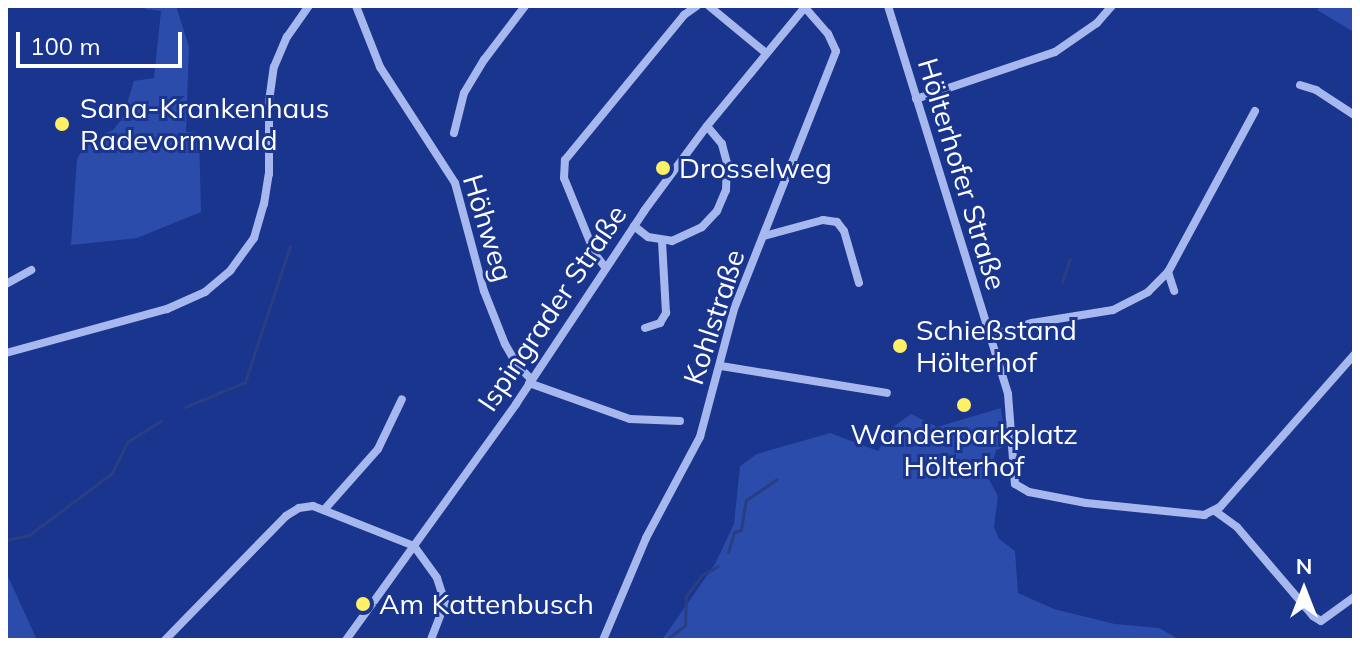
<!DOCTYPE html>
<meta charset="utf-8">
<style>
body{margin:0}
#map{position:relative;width:1360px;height:646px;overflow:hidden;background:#19358e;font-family:Mulish,sans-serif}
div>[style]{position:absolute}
.green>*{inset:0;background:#2c4cac}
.stream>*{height:3px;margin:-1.5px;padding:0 1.5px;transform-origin:1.5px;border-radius:1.5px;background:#2a3e82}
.street>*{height:8px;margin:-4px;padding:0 4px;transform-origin:4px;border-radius:4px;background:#a6b8ee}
.dots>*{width:22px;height:22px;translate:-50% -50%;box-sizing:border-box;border:4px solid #19358e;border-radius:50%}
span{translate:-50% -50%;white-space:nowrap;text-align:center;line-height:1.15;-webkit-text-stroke:6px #19358e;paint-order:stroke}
.poi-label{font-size:28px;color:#fff}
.left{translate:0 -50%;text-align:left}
.street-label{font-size:28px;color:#fff}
.frame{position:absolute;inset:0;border:8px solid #fff;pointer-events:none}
.north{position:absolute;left:1264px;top:550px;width:80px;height:80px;-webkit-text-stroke:6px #19358e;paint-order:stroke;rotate:0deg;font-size:22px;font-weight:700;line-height:32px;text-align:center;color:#fff}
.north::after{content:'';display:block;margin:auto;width:28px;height:36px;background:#fff;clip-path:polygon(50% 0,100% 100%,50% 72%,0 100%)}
.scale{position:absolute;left:16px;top:32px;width:166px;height:36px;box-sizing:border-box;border:4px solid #fff;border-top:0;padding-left:10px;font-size:24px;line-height:28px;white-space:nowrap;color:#fff;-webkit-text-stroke:6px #19358e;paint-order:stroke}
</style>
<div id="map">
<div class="green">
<div style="clip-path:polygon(145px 6px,176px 6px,189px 47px,186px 132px,199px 133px,201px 212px,137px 238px,71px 245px,77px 159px,89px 140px,113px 130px,122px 119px,134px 81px,154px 78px,161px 11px,145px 9px)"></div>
<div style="clip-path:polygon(1320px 6px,1354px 6px,1354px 32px,1317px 10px)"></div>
<div style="clip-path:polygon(1001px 408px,1006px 446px,996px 450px,988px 478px,998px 496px,994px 527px,999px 539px,1015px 551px,1018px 593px,1054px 609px,1115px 624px,1159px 628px,1180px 640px,662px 640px,715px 564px,734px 524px,740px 466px,757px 454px,830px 433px,878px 451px,893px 427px,911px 414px,937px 427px)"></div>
<div style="clip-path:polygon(6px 572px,37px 640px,6px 640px)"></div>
</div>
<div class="stream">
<div style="left:1062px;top:282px;width:24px;rotate:-71deg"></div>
<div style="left:185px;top:407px;width:65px;rotate:-22.6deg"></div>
<div style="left:245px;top:382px;width:143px;rotate:-71.7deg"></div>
<div style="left:6px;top:540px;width:24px;rotate:-12deg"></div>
<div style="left:29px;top:535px;width:104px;rotate:-36.8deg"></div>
<div style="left:112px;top:473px;width:34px;rotate:-64deg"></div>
<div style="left:127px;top:442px;width:40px;rotate:-32deg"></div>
<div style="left:728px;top:552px;width:21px;rotate:-73deg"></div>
<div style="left:734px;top:532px;width:7px;rotate:-16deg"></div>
<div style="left:741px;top:530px;width:30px;rotate:-81deg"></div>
<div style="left:746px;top:500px;width:37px;rotate:-34deg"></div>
<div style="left:666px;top:640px;width:24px;rotate:-38deg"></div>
<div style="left:685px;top:625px;width:29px;rotate:-88deg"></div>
<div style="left:686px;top:596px;width:26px;rotate:-53deg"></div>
<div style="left:702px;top:575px;width:18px;rotate:-29deg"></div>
</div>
<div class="street">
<div style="left:356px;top:6px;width:66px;rotate:68.5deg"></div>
<div style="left:380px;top:67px;width:138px;rotate:57.1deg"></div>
<div style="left:455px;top:183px;width:112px;rotate:75deg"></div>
<div style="left:484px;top:291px;width:57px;rotate:68.4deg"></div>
<div style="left:505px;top:344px;width:24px;rotate:60deg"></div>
<div style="left:517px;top:365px;width:21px;rotate:45deg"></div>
<div style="left:709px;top:6px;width:74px;rotate:39.5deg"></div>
<div style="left:888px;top:6px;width:406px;rotate:72.8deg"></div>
<div style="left:1008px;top:394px;width:90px;rotate:85.6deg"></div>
<div style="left:1015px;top:484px;width:16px;rotate:30deg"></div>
<div style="left:1029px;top:492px;width:58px;rotate:10.9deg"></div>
<div style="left:1086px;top:503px;width:119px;rotate:5.8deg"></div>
<div style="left:1204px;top:515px;width:18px;rotate:-27deg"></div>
<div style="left:1220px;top:507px;width:203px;rotate:-48.6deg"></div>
<div style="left:1300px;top:85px;width:17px;rotate:17deg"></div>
<div style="left:1316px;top:90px;width:45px;rotate:33.3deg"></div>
<div style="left:916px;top:99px;width:147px;rotate:-18.7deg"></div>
<div style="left:1055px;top:52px;width:51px;rotate:-34.6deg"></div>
<div style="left:1097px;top:23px;width:23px;rotate:-49deg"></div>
<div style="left:454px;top:133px;width:41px;rotate:-76deg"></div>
<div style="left:464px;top:93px;width:39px;rotate:-59deg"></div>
<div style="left:484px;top:60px;width:68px;rotate:-52.8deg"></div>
<div style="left:634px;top:226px;width:18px;rotate:38deg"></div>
<div style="left:648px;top:237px;width:24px;rotate:9deg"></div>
<div style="left:672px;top:241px;width:33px;rotate:-25deg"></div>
<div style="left:702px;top:227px;width:22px;rotate:-47deg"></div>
<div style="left:717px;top:211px;width:23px;rotate:-67deg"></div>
<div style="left:726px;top:190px;width:27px;rotate:-88deg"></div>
<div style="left:727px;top:163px;width:20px;rotate:-105deg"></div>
<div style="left:722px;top:144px;width:23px;rotate:-130deg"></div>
<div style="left:764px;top:236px;width:61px;rotate:-15.2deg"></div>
<div style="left:823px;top:220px;width:14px;rotate:8deg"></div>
<div style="left:837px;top:222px;width:11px;rotate:52deg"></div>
<div style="left:844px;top:231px;width:54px;rotate:73.9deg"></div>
<div style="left:605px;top:267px;width:16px;rotate:-128deg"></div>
<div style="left:595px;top:254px;width:82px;rotate:-112.2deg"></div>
<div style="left:564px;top:178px;width:18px;rotate:-87deg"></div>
<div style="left:565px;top:160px;width:188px;rotate:-50.6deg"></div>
<div style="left:684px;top:15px;width:16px;rotate:-35deg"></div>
<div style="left:1168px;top:272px;width:20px;rotate:72deg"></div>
<div style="left:6px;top:284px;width:29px;rotate:-29deg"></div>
<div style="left:645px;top:328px;width:16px;rotate:-18deg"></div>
<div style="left:660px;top:323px;width:12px;rotate:-59deg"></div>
<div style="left:666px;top:313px;width:72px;rotate:-93.2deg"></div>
<div style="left:988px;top:336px;width:46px;rotate:-16.5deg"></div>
<div style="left:1032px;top:323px;width:82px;rotate:-9.1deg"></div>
<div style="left:1113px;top:310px;width:39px;rotate:-27deg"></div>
<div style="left:1148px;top:292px;width:28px;rotate:-45deg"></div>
<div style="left:1168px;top:272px;width:183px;rotate:-61.6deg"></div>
<div style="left:6px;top:353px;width:167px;rotate:-15.3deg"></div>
<div style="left:167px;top:309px;width:42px;rotate:-24.1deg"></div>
<div style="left:205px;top:292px;width:33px;rotate:-40deg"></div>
<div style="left:230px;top:271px;width:41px;rotate:-54deg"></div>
<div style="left:254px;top:238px;width:35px;rotate:-74deg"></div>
<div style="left:264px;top:204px;width:30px;rotate:-81deg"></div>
<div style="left:269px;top:174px;width:73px;rotate:-90deg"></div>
<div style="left:269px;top:101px;width:34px;rotate:-82deg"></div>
<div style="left:274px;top:67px;width:33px;rotate:-67deg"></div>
<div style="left:287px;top:37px;width:38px;rotate:-55deg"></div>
<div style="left:721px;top:366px;width:168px;rotate:9.2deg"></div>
<div style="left:529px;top:383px;width:107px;rotate:19.6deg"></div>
<div style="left:630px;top:419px;width:50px;rotate:2.3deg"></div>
<div style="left:324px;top:510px;width:81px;rotate:-48.5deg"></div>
<div style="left:378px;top:449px;width:55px;rotate:-64.4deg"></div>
<div style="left:1215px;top:511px;width:27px;rotate:36deg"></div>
<div style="left:1237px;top:527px;width:117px;rotate:49.5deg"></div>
<div style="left:1313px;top:616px;width:9px;rotate:32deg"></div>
<div style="left:1321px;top:621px;width:41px;rotate:-36deg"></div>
<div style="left:165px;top:640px;width:173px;rotate:-45.7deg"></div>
<div style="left:286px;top:516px;width:15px;rotate:-32deg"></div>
<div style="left:299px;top:508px;width:14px;rotate:-8deg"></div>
<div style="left:313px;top:506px;width:109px;rotate:21.6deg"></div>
<div style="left:414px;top:546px;width:39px;rotate:54deg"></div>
<div style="left:437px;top:578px;width:26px;rotate:72deg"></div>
<div style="left:445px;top:603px;width:40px;rotate:111deg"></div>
<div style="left:346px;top:640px;width:291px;rotate:-54.2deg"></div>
<div style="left:516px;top:404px;width:232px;rotate:-56.4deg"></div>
<div style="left:644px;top:211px;width:106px;rotate:-53.5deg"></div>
<div style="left:707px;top:126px;width:156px;rotate:-50.5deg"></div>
<div style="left:603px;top:640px;width:111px;rotate:-67.1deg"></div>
<div style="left:646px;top:538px;width:115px;rotate:-61.9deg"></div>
<div style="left:700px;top:437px;width:132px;rotate:-75.1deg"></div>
<div style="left:734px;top:309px;width:277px;rotate:-68.4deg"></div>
<div style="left:836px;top:51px;width:19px;rotate:-115deg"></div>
<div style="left:828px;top:34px;width:35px;rotate:-131deg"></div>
</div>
<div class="dots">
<div style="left:62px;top:124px;background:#fff163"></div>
<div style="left:663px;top:168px;background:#fff163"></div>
<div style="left:900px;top:346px;background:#fff163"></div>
<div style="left:964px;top:405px;background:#fff163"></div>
<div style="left:363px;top:604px;background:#fff163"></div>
</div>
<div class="poi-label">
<span class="left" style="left:80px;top:124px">Sana-Krankenhaus<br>Radevormwald</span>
<span class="left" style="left:679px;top:168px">Drosselweg</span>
<span class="left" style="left:916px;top:346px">Schießstand<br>Hölterhof</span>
<span style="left:964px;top:450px">Wanderparkplatz<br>Hölterhof</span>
<span class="left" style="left:379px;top:604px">Am Kattenbusch</span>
</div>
<div class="street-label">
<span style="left:962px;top:174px;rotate:73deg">Hölterhofer Straße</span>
<span style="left:488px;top:228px;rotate:73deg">Höhweg</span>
<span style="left:552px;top:308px;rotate:-56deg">Ispingrader Straße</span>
<span style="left:714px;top:317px;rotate:-72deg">Kohlstraße</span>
</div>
<div class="frame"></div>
<div class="north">N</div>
<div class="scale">100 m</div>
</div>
